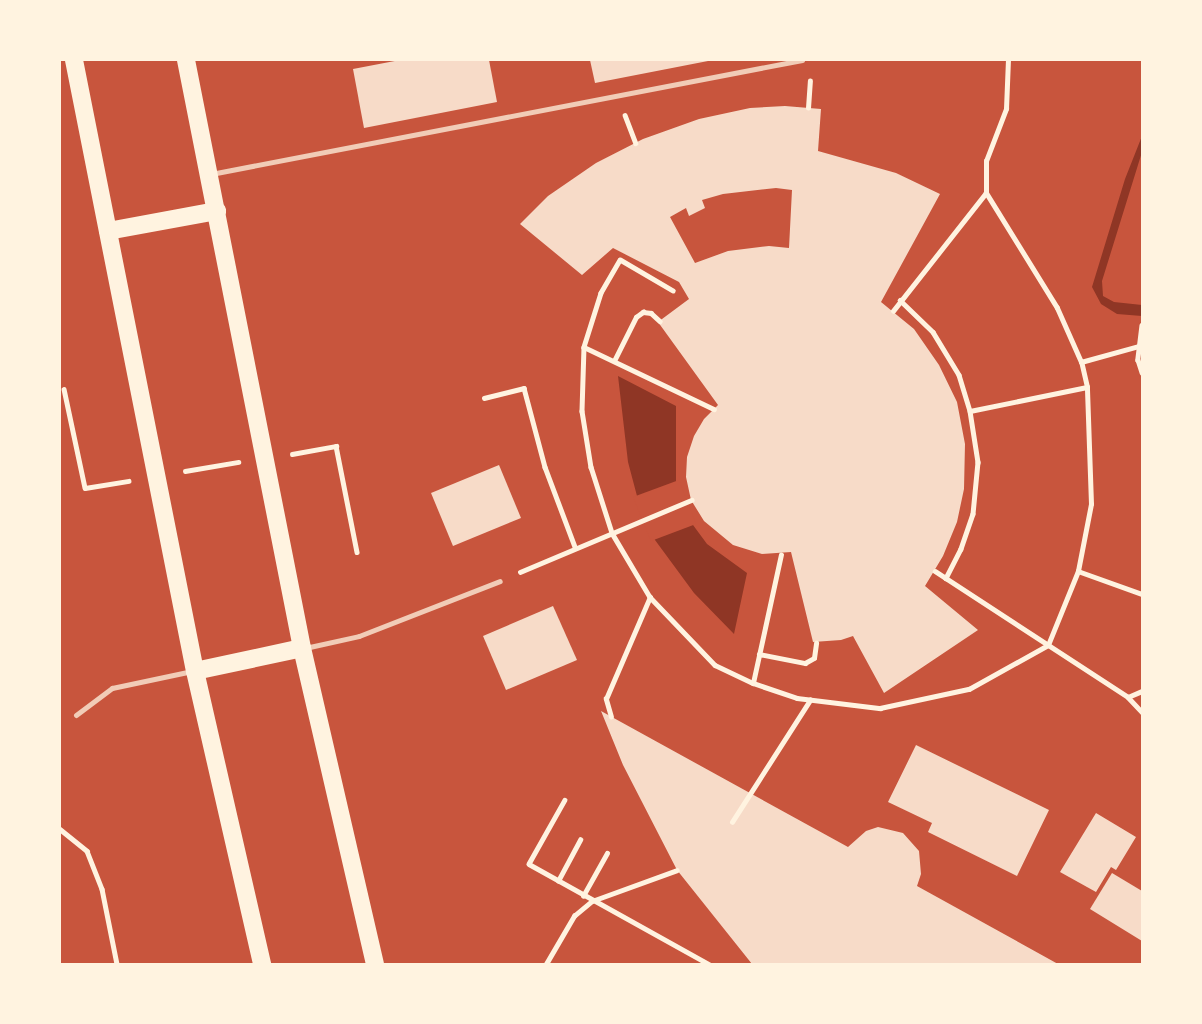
<!DOCTYPE html>
<style>
body{margin:0}
#map{position:relative;width:1202px;height:1024px;overflow:hidden;background:#c8553d;font-family:"DejaVu Sans",sans-serif}
div>[style]{position:absolute}
.water>*{inset:0;background:#8f3625}
.pier>*{inset:0;background:#c8553d}
.building>*{inset:0;background:#f7dbc8}
.path>*{height:4.5px;margin:-2.25px;padding:0 2.25px;transform-origin:2.25px;border-radius:2.25px;background:#fff3e0}
.service>*{height:5px;margin:-2.5px;padding:0 2.5px;transform-origin:2.5px;border-radius:2.5px;background:#f1ccb7}
.primary>*{height:18px;margin:-9px;padding:0 9px;transform-origin:9px;border-radius:9px;background:#fff3e0}
span{translate:-50% -50%;white-space:nowrap;text-align:center;line-height:1.15;-webkit-text-stroke:5px #fff3e0;paint-order:stroke}
.frame{position:absolute;inset:0;border:61px solid #fff3e0;pointer-events:none}
</style>
<div id="map">
<div class="water">
<div style="clip-path:polygon(1142px 136px,1142px 152px,1102px 281px,1103px 296px,1114px 302px,1142px 305px,1142px 316px,1117px 314px,1101px 304px,1092px 287px,1125px 179px)"></div>
<div style="clip-path:polygon(618px 376px,676px 406px,676px 481px,693px 525px,707px 544px,747px 573px,734px 634px,694px 593px,655px 540px,637px 496px,628px 462px)"></div>
</div>
<div class="pier">
<div style="clip-path:polygon(679px 480px,696px 524px,651px 541px,633px 497px)"></div>
</div>
<div class="building">
<div style="clip-path:polygon(400px 60px,489px 60px,497px 102px,364px 128px,353px 69px)"></div>
<div style="clip-path:polygon(590px 60px,708px 60px,708px 61px,595px 83px)"></div>
<div style="clip-path:polygon(evenodd,785px 106px,821px 109px,818px 151px,896px 173px,940px 194px,881px 302px,914px 329px,939px 365px,957px 402px,965px 444px,964px 489px,957px 522px,943px 556px,925px 586px,978px 630px,884px 693px,853px 636px,841px 640px,813px 642px,791px 552px,762px 554px,733px 545px,704px 521px,691px 500px,686px 477px,687px 457px,694px 436px,704px 419px,718px 405px,658px 322px,689px 299px,679px 282px,613px 248px,582px 275px,520px 224px,548px 196px,596px 163px,643px 139px,699px 119px,750px 108px,785px 106px,776px 188px,792px 190px,789px 248px,769px 246px,728px 251px,695px 263px,670px 217px,686px 208px,689px 216px,705px 208px,702px 200px,723px 194px,776px 188px)"></div>
<div style="clip-path:polygon(499px 465px,521px 518px,453px 546px,431px 493px)"></div>
<div style="clip-path:polygon(553px 606px,577px 660px,506px 690px,483px 636px)"></div>
<div style="clip-path:polygon(601px 711px,848px 847px,866px 831px,878px 827px,903px 833px,919px 851px,921px 874px,917px 886px,1058px 964px,752px 964px,677px 870px,623px 765px)"></div>
<div style="clip-path:polygon(916px 745px,1049px 810px,1017px 876px,928px 832px,932px 823px,888px 802px)"></div>
<div style="clip-path:polygon(1096px 813px,1136px 837px,1116px 870px,1111px 867px,1096px 892px,1060px 872px)"></div>
<div style="clip-path:polygon(1112px 873px,1142px 891px,1142px 941px,1090px 909px)"></div>
</div>
<div class="path">
<div style="left:808px;top:108px;width:27px;rotate:-86deg"></div>
<div style="left:625px;top:115px;width:30px;rotate:69deg"></div>
<div style="left:673px;top:291px;width:61px;rotate:-149.7deg"></div>
<div style="left:620px;top:260px;width:38px;rotate:120deg"></div>
<div style="left:601px;top:293px;width:57px;rotate:107.5deg"></div>
<div style="left:584px;top:347px;width:64px;rotate:91.8deg"></div>
<div style="left:582px;top:411px;width:57px;rotate:80.9deg"></div>
<div style="left:591px;top:467px;width:69px;rotate:72.3deg"></div>
<div style="left:612px;top:533px;width:74px;rotate:59.3deg"></div>
<div style="left:650px;top:597px;width:94px;rotate:46.3deg"></div>
<div style="left:715px;top:665px;width:42px;rotate:25.3deg"></div>
<div style="left:753px;top:683px;width:46px;rotate:18.8deg"></div>
<div style="left:797px;top:698px;width:84px;rotate:6.9deg"></div>
<div style="left:880px;top:708px;width:91px;rotate:-12.1deg"></div>
<div style="left:969px;top:689px;width:90px;rotate:-29.1deg"></div>
<div style="left:1048px;top:645px;width:80px;rotate:-67.9deg"></div>
<div style="left:1078px;top:571px;width:68px;rotate:-79deg"></div>
<div style="left:1091px;top:504px;width:117px;rotate:-92deg"></div>
<div style="left:1087px;top:387px;width:26px;rotate:-103deg"></div>
<div style="left:1081px;top:362px;width:59px;rotate:-114deg"></div>
<div style="left:1057px;top:308px;width:135px;rotate:-121.7deg"></div>
<div style="left:900px;top:300px;width:46px;rotate:44.1deg"></div>
<div style="left:933px;top:332px;width:50px;rotate:58.8deg"></div>
<div style="left:959px;top:375px;width:38px;rotate:73deg"></div>
<div style="left:970px;top:411px;width:52px;rotate:81.1deg"></div>
<div style="left:978px;top:462px;width:52px;rotate:95.5deg"></div>
<div style="left:973px;top:514px;width:37px;rotate:109deg"></div>
<div style="left:961px;top:549px;width:33px;rotate:117deg"></div>
<div style="left:893px;top:311px;width:150px;rotate:-51.8deg"></div>
<div style="left:986px;top:193px;width:32px;rotate:-90deg"></div>
<div style="left:986px;top:161px;width:56px;rotate:-69deg"></div>
<div style="left:1006px;top:109px;width:49px;rotate:-87.7deg"></div>
<div style="left:1142px;top:325px;width:35px;rotate:97deg"></div>
<div style="left:1138px;top:360px;width:13px;rotate:72deg"></div>
<div style="left:584px;top:347px;width:144px;rotate:25.5deg"></div>
<div style="left:614px;top:361px;width:49px;rotate:-63.4deg"></div>
<div style="left:636px;top:317px;width:9px;rotate:-36deg"></div>
<div style="left:643px;top:312px;width:8px;rotate:7deg"></div>
<div style="left:651px;top:313px;width:12px;rotate:42deg"></div>
<div style="left:1081px;top:362px;width:60px;rotate:-15.4deg"></div>
<div style="left:64px;top:389px;width:101px;rotate:78deg"></div>
<div style="left:85px;top:488px;width:44px;rotate:-9.2deg"></div>
<div style="left:484px;top:398px;width:41px;rotate:-14deg"></div>
<div style="left:524px;top:388px;width:82px;rotate:75.1deg"></div>
<div style="left:545px;top:467px;width:85px;rotate:69.4deg"></div>
<div style="left:970px;top:411px;width:119px;rotate:-11.6deg"></div>
<div style="left:292px;top:454px;width:45px;rotate:-10.3deg"></div>
<div style="left:336px;top:446px;width:108px;rotate:78.8deg"></div>
<div style="left:185px;top:471px;width:54px;rotate:-9.6deg"></div>
<div style="left:935px;top:571px;width:230px;rotate:33.1deg"></div>
<div style="left:1128px;top:697px;width:21px;rotate:47deg"></div>
<div style="left:1078px;top:571px;width:68px;rotate:19.8deg"></div>
<div style="left:520px;top:572px;width:186px;rotate:-22.8deg"></div>
<div style="left:759px;top:654px;width:47px;rotate:11.1deg"></div>
<div style="left:805px;top:663px;width:10px;rotate:-29deg"></div>
<div style="left:814px;top:658px;width:15px;rotate:-82deg"></div>
<div style="left:753px;top:683px;width:131px;rotate:-77.7deg"></div>
<div style="left:1128px;top:697px;width:15px;rotate:-23deg"></div>
<div style="left:611px;top:717px;width:19px;rotate:-106deg"></div>
<div style="left:606px;top:699px;width:111px;rotate:-66.7deg"></div>
<div style="left:565px;top:800px;width:73px;rotate:119.4deg"></div>
<div style="left:529px;top:864px;width:206px;rotate:29.1deg"></div>
<div style="left:732px;top:822px;width:145px;rotate:-57.4deg"></div>
<div style="left:60px;top:829px;width:35px;rotate:39deg"></div>
<div style="left:87px;top:851px;width:41px;rotate:68.5deg"></div>
<div style="left:102px;top:889px;width:76px;rotate:78.7deg"></div>
<div style="left:558px;top:881px;width:47px;rotate:-61.8deg"></div>
<div style="left:583px;top:896px;width:49px;rotate:-60.8deg"></div>
<div style="left:546px;top:964px;width:56px;rotate:-59.7deg"></div>
<div style="left:574px;top:916px;width:23px;rotate:-40deg"></div>
<div style="left:592px;top:901px;width:90px;rotate:-20deg"></div>
</div>
<div class="service">
<div style="left:211px;top:174px;width:602px;rotate:-10.92deg"></div>
<div style="left:305px;top:648px;width:55px;rotate:-12.5deg"></div>
<div style="left:359px;top:636px;width:151px;rotate:-21.3deg"></div>
<div style="left:76px;top:715px;width:45px;rotate:-36.9deg"></div>
<div style="left:112px;top:688px;width:82px;rotate:-12deg"></div>
</div>
<div class="primary">
<div style="left:74px;top:60px;width:623px;rotate:78.8deg"></div>
<div style="left:195px;top:671px;width:301px;rotate:77.1deg"></div>
<div style="left:186px;top:60px;width:599px;rotate:78.84deg"></div>
<div style="left:302px;top:648px;width:324px;rotate:77deg"></div>
<div style="left:108px;top:231px;width:111px;rotate:-10.4deg"></div>
<div style="left:195px;top:671px;width:109px;rotate:-12.1deg"></div>
</div>
<div class="frame"></div>
</div>
